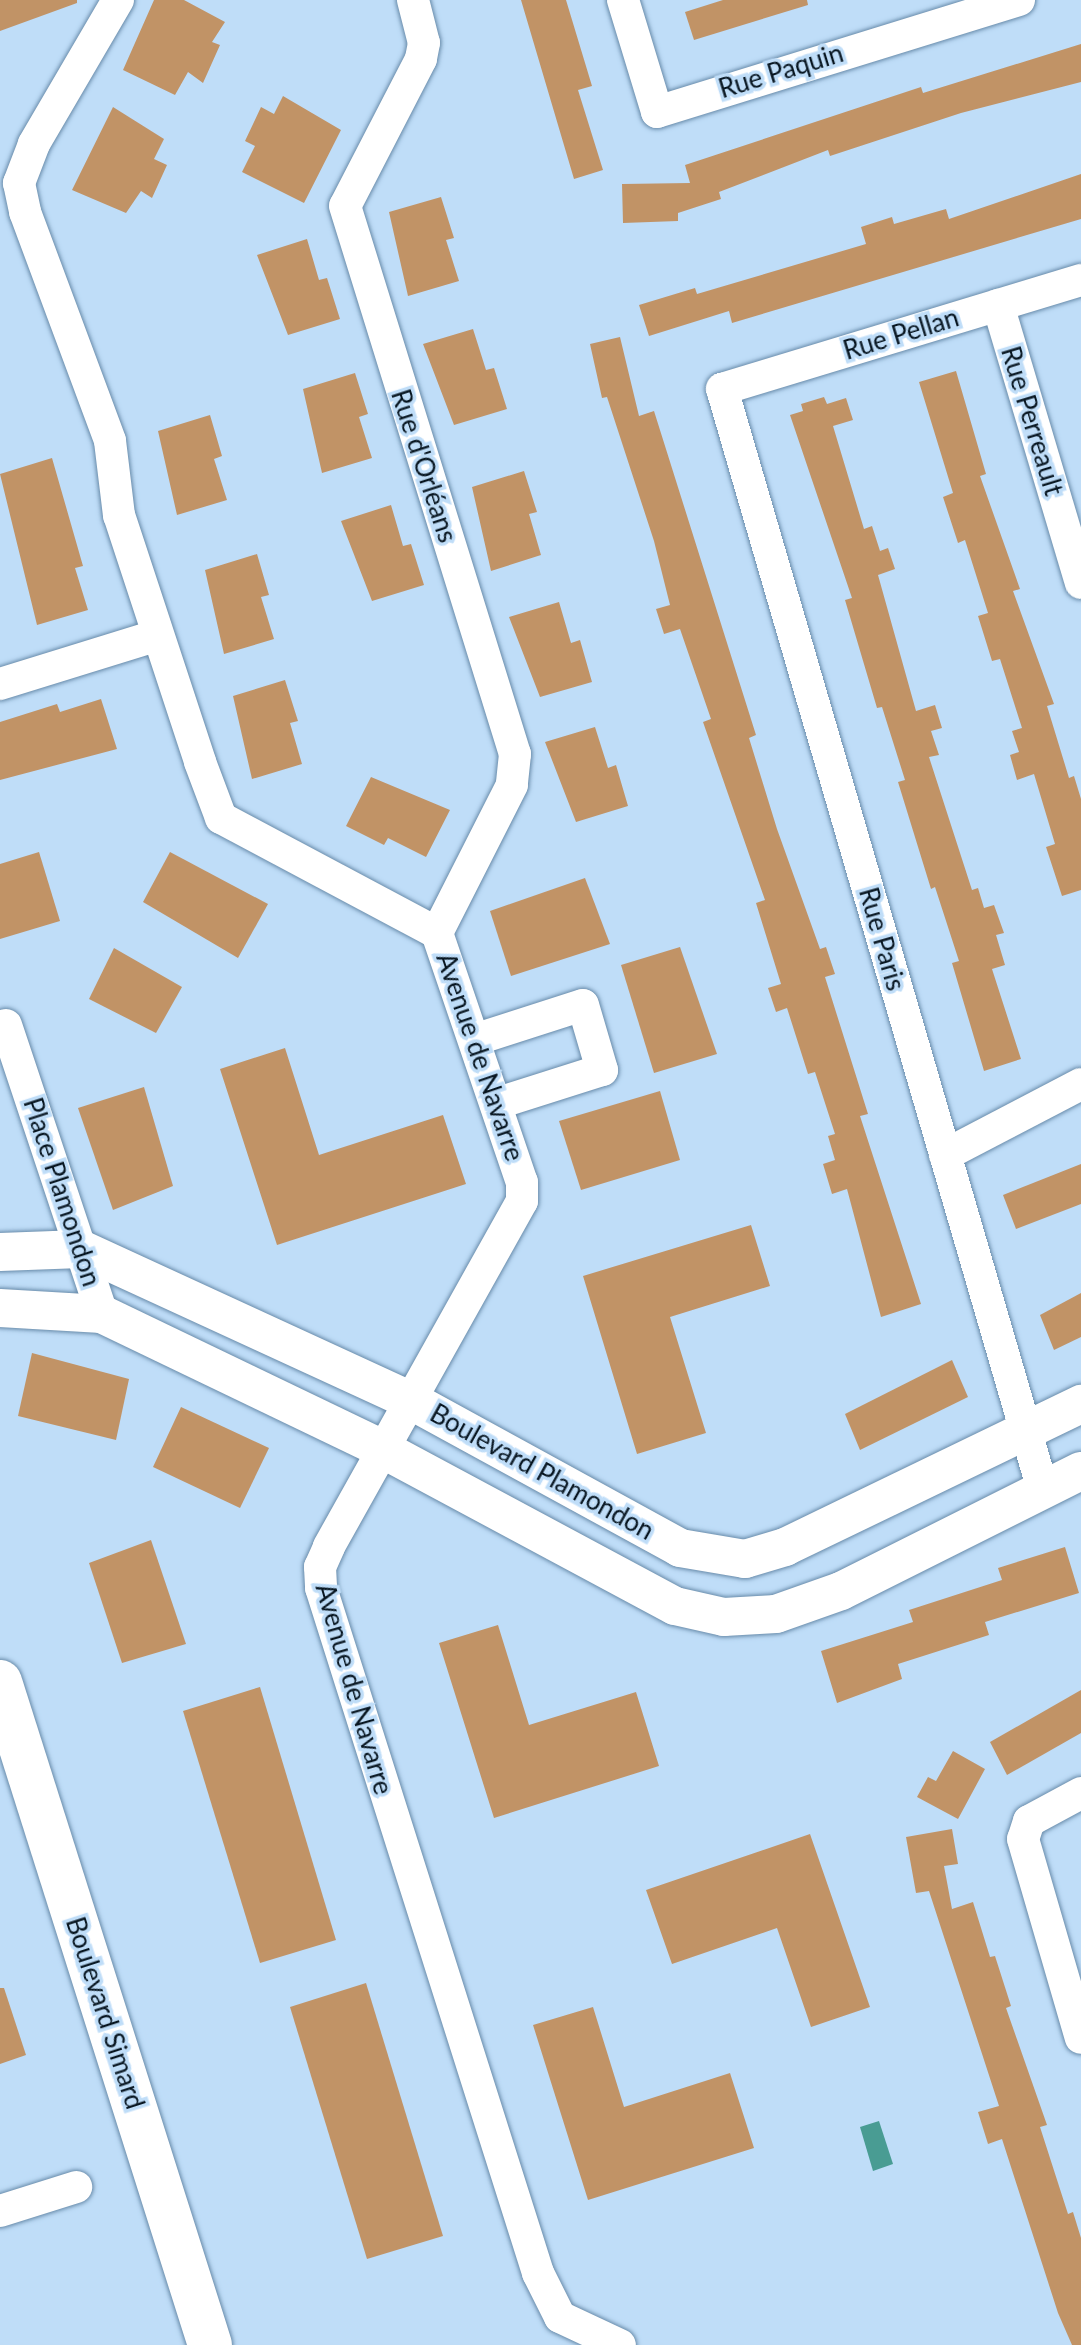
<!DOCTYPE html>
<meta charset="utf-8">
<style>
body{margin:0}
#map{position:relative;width:1081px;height:2345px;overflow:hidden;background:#bfddf8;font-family:Lato,sans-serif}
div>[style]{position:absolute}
.water>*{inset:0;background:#499c93}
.building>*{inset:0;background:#c19366}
.roads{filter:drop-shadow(0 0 2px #688baa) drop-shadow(0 0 2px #688baa)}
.minor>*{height:32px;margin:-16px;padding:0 16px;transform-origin:16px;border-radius:16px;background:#fff}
.tertiary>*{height:38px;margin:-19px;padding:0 19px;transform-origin:19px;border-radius:19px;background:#fff}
.secondary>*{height:44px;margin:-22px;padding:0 22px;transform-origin:22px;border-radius:22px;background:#fff}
span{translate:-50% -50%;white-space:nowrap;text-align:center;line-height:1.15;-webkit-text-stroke:7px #bfddf8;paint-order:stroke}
.street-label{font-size:26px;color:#071520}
</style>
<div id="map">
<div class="water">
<div style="clip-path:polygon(879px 2121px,893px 2164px,873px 2171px,860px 2127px)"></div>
</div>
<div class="building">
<div style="clip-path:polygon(0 0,77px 0,77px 3px,0 31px)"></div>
<div style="clip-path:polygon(154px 0,184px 0,225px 22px,212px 42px,220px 45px,203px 83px,188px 72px,175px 95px,123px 70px)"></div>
<div style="clip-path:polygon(521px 0,566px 0,592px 86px,578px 90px,603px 170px,574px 179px)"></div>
<div style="clip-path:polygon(723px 0,807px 0,808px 5px,694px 40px,685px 12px)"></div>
<div style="clip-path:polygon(1081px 44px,1081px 82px,961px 113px,830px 156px,828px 150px,719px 192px,721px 199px,678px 213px,678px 221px,623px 223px,622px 184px,690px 183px,685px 165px,921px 87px,923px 93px)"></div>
<div style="clip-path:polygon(283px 96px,341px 130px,304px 203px,242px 172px,255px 146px,245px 141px,261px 107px,274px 114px)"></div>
<div style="clip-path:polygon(113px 107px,164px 139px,154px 159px,167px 165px,152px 198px,141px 191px,126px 213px,72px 190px)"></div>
<div style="clip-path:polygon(1081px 174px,1081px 219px,732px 323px,729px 311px,649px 336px,639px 305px,695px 288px,697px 294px,866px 244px,861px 227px,892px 217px,894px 224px,946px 209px,949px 219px)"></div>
<div style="clip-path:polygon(441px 197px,454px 238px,446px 240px,459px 281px,408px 296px,389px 212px)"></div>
<div style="clip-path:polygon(307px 239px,319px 280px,327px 278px,340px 319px,288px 335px,257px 255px)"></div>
<div style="clip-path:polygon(473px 329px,486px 370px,494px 368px,507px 409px,454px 425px,423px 344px)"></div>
<div style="clip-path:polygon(620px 337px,639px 416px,654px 411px,756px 735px,749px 738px,777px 829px,820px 949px,826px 947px,835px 974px,825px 977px,868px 1114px,860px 1116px,921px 1304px,881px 1317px,847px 1189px,832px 1194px,823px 1164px,835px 1160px,828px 1136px,835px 1134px,815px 1072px,808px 1074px,787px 1008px,776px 1012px,768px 988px,781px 984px,756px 903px,765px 900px,703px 722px,711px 719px,680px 629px,664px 634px,656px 609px,670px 605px,654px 541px,607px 397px,602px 398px,590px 344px)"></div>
<div style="clip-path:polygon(956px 371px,986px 474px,980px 476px,1020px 589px,1013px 591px,1054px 704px,1047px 706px,1069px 778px,1074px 776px,1081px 799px,1081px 890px,1062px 896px,1046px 847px,1055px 844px,1034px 774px,1017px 780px,1010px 755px,1019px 752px,1012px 731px,1022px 728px,1000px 659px,992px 661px,978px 616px,988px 613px,965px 540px,958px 543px,943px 497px,953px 493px,919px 382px)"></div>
<div style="clip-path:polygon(355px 373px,368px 414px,359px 417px,372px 458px,322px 473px,303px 389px)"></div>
<div style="clip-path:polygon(824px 397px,827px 404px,846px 398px,853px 420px,833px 426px,864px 529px,872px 526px,880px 551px,888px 548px,895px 569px,878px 575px,916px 711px,935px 705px,942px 728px,931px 731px,939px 755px,929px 757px,972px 890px,978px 888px,984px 908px,994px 905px,1004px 933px,996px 935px,1005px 965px,992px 969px,1021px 1059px,984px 1071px,952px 963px,959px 961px,935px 887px,931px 889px,898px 782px,905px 780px,882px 707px,877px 708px,845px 600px,852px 598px,790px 415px,803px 411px,801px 404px)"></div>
<div style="clip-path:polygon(210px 415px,222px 456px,214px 459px,227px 500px,177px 515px,158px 431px)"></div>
<div style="clip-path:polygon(52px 458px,83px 566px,75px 568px,88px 610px,37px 625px,0 474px)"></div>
<div style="clip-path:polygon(524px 471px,537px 512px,529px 514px,541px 555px,491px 571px,472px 487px)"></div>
<div style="clip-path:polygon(391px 505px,403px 546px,411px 544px,424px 585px,372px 601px,341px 521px)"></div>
<div style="clip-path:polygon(257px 554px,269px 595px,261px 597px,274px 639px,224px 654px,205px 570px)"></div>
<div style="clip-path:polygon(559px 602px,571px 643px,580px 640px,592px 682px,540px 697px,509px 617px)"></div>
<div style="clip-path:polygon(285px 680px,298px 721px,290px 723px,302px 764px,252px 779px,233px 696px)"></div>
<div style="clip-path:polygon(101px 699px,117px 749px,0 780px,0 722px,57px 704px,60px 712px)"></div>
<div style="clip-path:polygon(595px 727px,608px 768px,616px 765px,628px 806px,576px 822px,545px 742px)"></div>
<div style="clip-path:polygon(371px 777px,450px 810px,426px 857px,388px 838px,384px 845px,346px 826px)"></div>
<div style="clip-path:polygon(39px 852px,60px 921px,0 939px,0 864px)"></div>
<div style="clip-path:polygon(170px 852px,268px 904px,238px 958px,143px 902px)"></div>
<div style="clip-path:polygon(585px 878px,610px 944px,511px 976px,490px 911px)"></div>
<div style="clip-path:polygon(680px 947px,717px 1054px,654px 1073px,621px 965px)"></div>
<div style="clip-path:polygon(114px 948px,182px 987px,156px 1033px,89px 999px)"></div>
<div style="clip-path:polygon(285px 1048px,319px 1155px,443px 1115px,466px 1184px,277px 1245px,220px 1069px)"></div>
<div style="clip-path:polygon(144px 1087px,173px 1186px,113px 1210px,78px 1108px)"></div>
<div style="clip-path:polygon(660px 1091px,680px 1160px,581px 1190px,559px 1121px)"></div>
<div style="clip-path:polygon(1081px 1164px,1081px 1204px,1016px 1229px,1003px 1195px)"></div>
<div style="clip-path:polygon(751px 1225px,770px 1286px,670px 1317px,706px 1433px,637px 1454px,583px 1276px)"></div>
<div style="clip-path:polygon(1081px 1293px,1081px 1337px,1054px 1350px,1040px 1315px)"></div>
<div style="clip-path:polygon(32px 1353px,129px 1379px,116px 1440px,18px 1416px)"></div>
<div style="clip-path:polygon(952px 1360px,968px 1397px,860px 1450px,845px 1414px)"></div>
<div style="clip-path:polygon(181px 1407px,269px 1448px,240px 1508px,153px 1467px)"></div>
<div style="clip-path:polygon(151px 1540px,186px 1644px,122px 1663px,89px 1563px)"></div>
<div style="clip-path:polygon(1065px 1547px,1079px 1593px,985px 1622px,989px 1635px,898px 1664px,902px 1679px,837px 1703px,821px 1651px,913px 1622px,909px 1610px,1002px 1580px,998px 1568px)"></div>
<div style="clip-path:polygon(498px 1625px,529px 1725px,636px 1692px,659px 1766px,494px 1818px,439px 1643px)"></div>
<div style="clip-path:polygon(260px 1687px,336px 1940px,260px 1963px,183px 1711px)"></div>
<div style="clip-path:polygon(1081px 1690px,1081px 1733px,1007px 1775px,990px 1742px)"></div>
<div style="clip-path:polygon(953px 1751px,985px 1769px,958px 1819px,917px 1797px,928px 1777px,936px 1781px)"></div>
<div style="clip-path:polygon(952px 1829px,958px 1864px,944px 1866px,952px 1909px,973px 1902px,990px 1957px,995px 1956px,1011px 2006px,1006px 2008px,1047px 2125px,1040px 2127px,1068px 2214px,1073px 2212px,1081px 2238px,1081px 2345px,1072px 2345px,1058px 2313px,1002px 2139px,988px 2144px,978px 2112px,999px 2106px,929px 1891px,916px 1893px,906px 1837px)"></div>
<div style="clip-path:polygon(810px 1834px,870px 2007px,811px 2027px,777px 1928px,672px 1964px,646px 1890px)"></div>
<div style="clip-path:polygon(366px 1983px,443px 2236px,367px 2259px,290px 2007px)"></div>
<div style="clip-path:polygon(0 1988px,4px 1988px,26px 2055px,0 2064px)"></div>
<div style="clip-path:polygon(593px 2007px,624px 2107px,730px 2073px,754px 2148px,588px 2200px,533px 2025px)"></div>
</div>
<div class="roads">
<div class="minor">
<div style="left:118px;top:0;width:167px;rotate:120.3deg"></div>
<div style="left:34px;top:144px;width:42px;rotate:111deg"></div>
<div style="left:19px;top:183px;width:30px;rotate:78deg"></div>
<div style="left:25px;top:212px;width:244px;rotate:69.6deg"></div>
<div style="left:110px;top:441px;width:75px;rotate:83.1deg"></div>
<div style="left:119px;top:515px;width:260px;rotate:71.8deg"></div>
<div style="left:200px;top:762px;width:60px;rotate:69.4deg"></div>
<div style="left:221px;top:818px;width:245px;rotate:28deg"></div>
<div style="left:437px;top:933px;width:263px;rotate:71.2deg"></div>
<div style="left:522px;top:1182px;width:19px;rotate:90deg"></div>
<div style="left:522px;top:1201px;width:396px;rotate:119.2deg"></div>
<div style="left:329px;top:1547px;width:22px;rotate:114deg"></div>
<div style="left:320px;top:1567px;width:21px;rotate:87deg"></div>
<div style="left:321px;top:1588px;width:719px;rotate:72.42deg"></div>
<div style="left:538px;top:2273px;width:49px;rotate:63.4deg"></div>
<div style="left:560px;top:2317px;width:66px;rotate:25deg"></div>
<div style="left:413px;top:0;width:44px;rotate:75.7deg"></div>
<div style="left:424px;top:43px;width:16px;rotate:101deg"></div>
<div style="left:421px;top:59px;width:165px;rotate:117.3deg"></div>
<div style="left:345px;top:206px;width:574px;rotate:72.77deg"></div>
<div style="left:515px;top:754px;width:31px;rotate:96deg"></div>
<div style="left:512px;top:785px;width:166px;rotate:116.9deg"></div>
<div style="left:623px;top:0;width:117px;rotate:73.1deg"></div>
<div style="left:657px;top:112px;width:379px;rotate:-17.2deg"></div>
<div style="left:998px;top:305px;width:290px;rotate:73.4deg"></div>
<div style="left:0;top:684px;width:165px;rotate:-17.2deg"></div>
<div style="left:6px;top:1025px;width:305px;rotate:71.6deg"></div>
<div style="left:477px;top:1039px;width:111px;rotate:-17.8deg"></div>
<div style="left:583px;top:1005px;width:68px;rotate:73.7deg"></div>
<div style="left:602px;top:1070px;width:109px;rotate:162.4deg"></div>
<div style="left:945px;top:1155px;width:153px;rotate:-27.6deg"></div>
<div style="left:1043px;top:1490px;width:1147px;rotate:-106.25deg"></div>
<div style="left:722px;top:389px;width:375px;rotate:-16.9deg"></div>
<div style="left:1081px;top:1793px;width:59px;rotate:151.7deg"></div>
<div style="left:1029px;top:1821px;width:19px;rotate:108deg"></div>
<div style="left:1023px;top:1839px;width:207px;rotate:73.8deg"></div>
<div style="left:0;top:2211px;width:80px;rotate:-17.5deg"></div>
</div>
<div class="tertiary">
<div style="left:0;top:1252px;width:81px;rotate:-2.1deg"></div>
<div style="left:81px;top:1249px;width:362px;rotate:24.7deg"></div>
<div style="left:410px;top:1400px;width:308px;rotate:28.7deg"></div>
<div style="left:680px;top:1548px;width:66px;rotate:9.6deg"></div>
<div style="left:745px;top:1559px;width:42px;rotate:-16.7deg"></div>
<div style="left:785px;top:1547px;width:329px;rotate:-25.8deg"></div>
<div style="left:0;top:1308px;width:102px;rotate:3.4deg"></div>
<div style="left:102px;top:1314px;width:313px;rotate:25.7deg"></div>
<div style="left:384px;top:1450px;width:330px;rotate:28.2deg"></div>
<div style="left:675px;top:1606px;width:50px;rotate:12.7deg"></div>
<div style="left:724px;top:1617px;width:52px;rotate:-3.3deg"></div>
<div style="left:776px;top:1614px;width:69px;rotate:-19.5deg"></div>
<div style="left:841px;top:1591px;width:268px;rotate:-26.6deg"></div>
</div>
<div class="secondary">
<div style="left:0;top:1682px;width:695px;rotate:72.42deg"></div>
</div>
</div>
<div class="street-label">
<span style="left:781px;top:71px;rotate:-17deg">Rue Paquin</span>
<span style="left:901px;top:334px;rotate:-17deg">Rue Pellan</span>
<span style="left:1032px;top:421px;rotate:73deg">Rue Perreault</span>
<span style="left:424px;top:466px;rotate:72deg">Rue d'Orléans</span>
<span style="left:882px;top:939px;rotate:74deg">Rue Paris</span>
<span style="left:480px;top:1057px;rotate:71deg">Avenue de Navarre</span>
<span style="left:62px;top:1192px;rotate:72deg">Place Plamondon</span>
<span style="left:542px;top:1472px;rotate:29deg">Boulevard Plamondon</span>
<span style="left:354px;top:1689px;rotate:74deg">Avenue de Navarre</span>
<span style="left:105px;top:2013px;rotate:72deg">Boulevard Simard</span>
</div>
</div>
